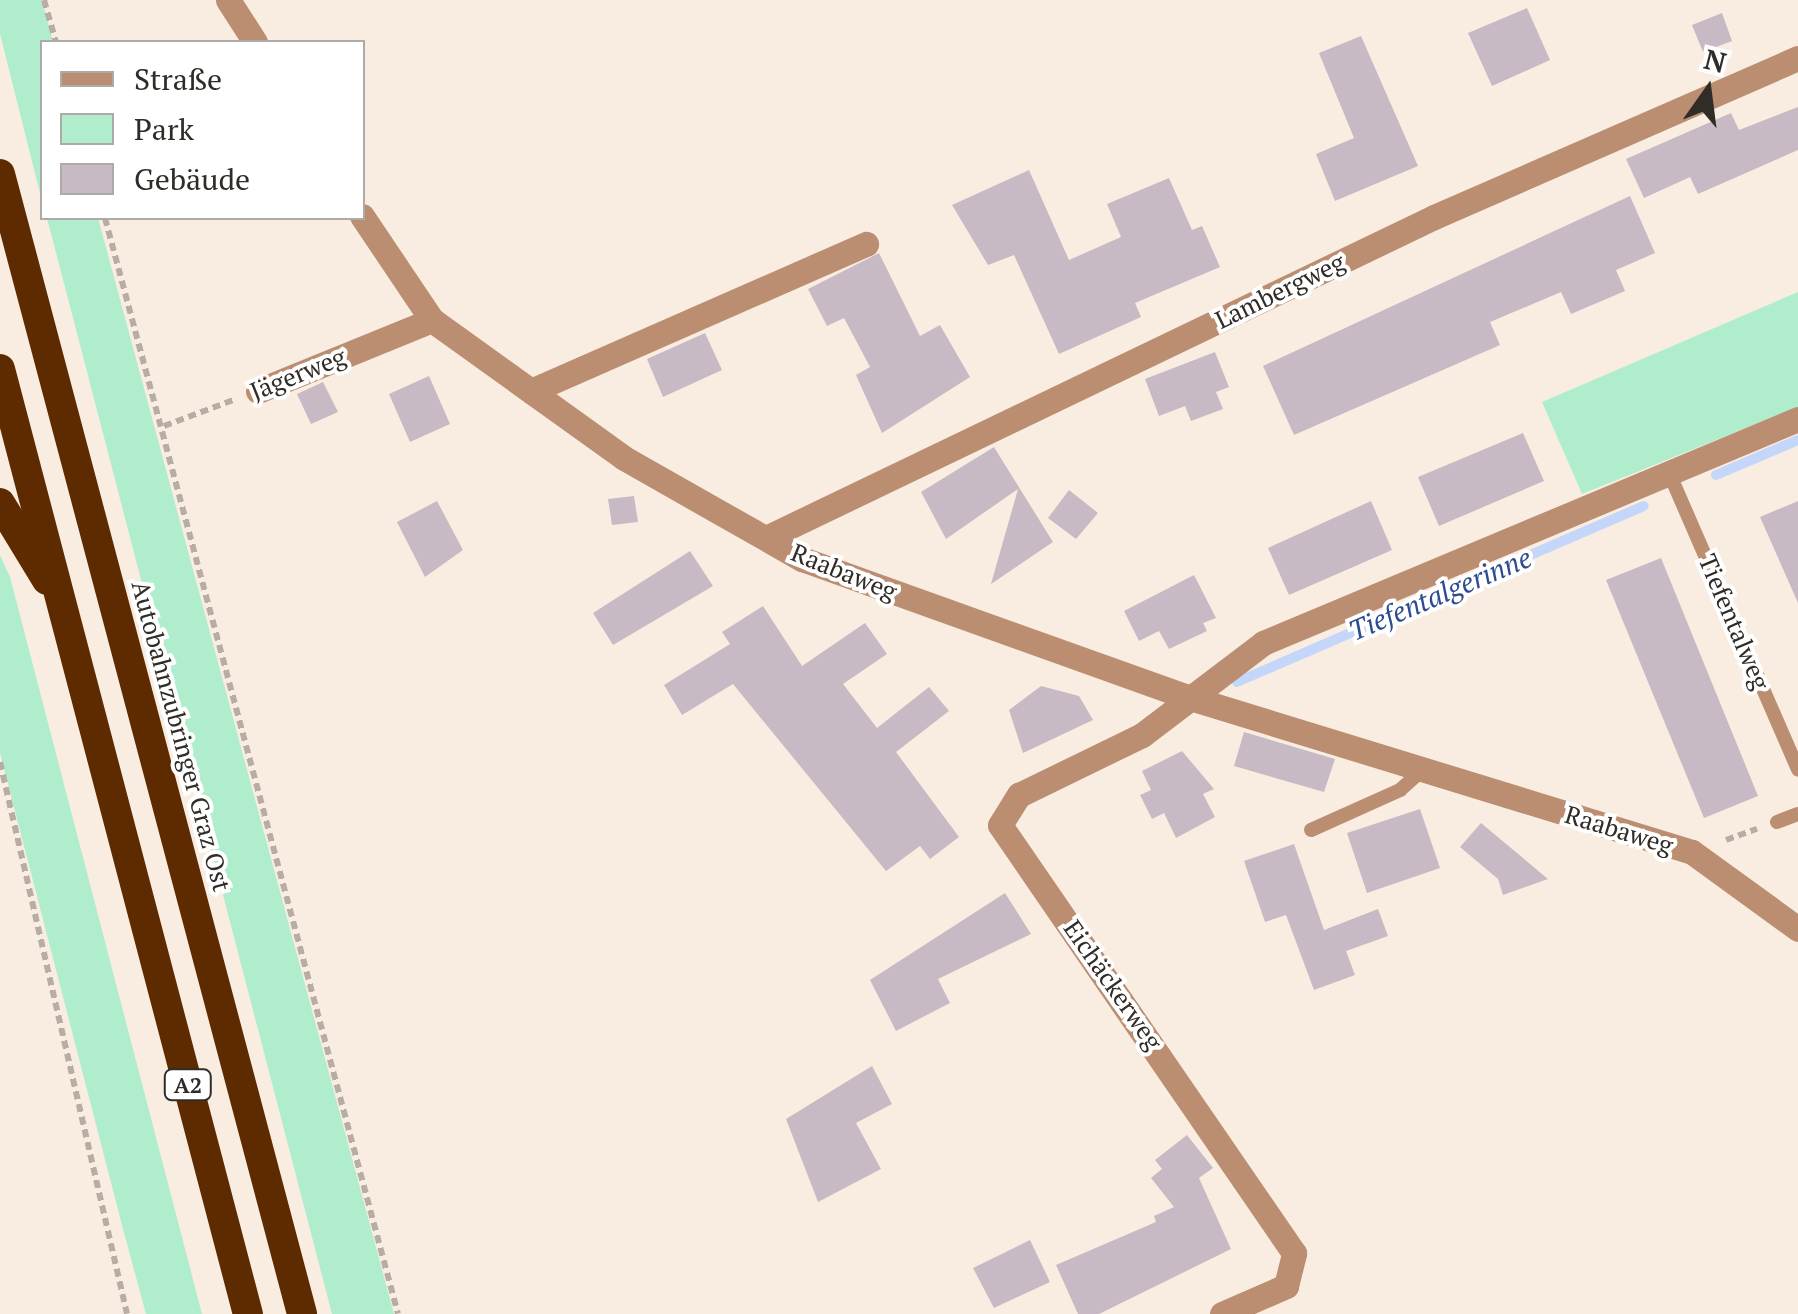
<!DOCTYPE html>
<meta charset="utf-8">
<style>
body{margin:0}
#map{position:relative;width:1798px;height:1314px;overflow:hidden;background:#f9ede1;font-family:"PT Serif",serif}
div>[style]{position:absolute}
.green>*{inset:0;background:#afedcc}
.stream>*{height:10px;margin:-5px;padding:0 5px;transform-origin:5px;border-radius:5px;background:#c4d7fb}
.building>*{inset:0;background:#c8bac4}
.path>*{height:6px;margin-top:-3px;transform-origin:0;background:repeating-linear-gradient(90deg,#b7ada4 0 8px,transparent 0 13px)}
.lane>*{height:14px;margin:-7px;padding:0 7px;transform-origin:7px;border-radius:7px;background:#bb8e72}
.street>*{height:25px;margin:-12.5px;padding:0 12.5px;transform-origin:12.5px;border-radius:12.5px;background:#bb8e72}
.highway>*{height:30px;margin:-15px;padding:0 15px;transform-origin:15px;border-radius:15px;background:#5e2b00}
span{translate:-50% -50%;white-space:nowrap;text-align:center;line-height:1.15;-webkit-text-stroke:8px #fff;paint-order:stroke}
.shield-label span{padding:2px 8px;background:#fff;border:2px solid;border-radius:8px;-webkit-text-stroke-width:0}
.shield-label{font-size:22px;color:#302c27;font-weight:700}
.street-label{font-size:25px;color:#302c27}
.water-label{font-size:28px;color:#2d4b91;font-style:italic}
.legend{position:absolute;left:40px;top:40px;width:325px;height:180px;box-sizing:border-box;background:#fff;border:2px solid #acaba9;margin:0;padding:12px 18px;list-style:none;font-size:30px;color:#302c27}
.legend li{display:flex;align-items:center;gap:20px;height:50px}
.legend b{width:50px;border:2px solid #acaba9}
.north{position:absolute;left:1658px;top:40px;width:100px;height:100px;-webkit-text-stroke:8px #fff;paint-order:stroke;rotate:14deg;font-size:28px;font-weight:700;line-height:40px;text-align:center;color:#302c27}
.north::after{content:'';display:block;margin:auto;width:35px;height:45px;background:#302c27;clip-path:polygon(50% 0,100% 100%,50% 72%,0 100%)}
</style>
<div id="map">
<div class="green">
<div style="clip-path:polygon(0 0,42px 0,53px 42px,42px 42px,42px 201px,0 34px)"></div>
<div style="clip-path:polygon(47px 218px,98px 218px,394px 1314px,332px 1314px)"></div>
<div style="clip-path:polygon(1798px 292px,1798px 407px,1582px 494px,1542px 402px)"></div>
<div style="clip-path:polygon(0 555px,10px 577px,202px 1314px,146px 1314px,123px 1229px,0 753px)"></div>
</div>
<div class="stream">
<div style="left:1716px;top:475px;width:89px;rotate:-23.1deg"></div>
<div style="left:1237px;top:682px;width:443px;rotate:-23.4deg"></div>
</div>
<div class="building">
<div style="clip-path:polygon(1527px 8px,1550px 60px,1492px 86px,1468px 33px)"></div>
<div style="clip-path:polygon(1722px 13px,1732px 41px,1703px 52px,1692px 25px)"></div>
<div style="clip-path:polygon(1361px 36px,1418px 166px,1335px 201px,1316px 154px,1354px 138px,1319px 53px)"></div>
<div style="clip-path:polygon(1798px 107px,1798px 150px,1698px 194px,1690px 177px,1644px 198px,1626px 159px,1731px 113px,1739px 130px)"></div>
<div style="clip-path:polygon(1029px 170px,1069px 260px,1121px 237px,1107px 204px,1169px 178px,1192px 230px,1202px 226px,1220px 267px,1135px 303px,1141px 317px,1059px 354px,1014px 255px,988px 265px,952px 205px)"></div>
<div style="clip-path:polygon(1630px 196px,1655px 253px,1616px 270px,1625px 291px,1571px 314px,1561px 292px,1490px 322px,1500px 345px,1294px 435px,1263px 366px)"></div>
<div style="clip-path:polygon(879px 253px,920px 336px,940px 325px,970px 377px,882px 433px,856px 375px,870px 367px,844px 318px,827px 326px,808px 289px)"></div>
<div style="clip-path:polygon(705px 333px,722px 370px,663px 397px,647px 359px)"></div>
<div style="clip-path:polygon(1215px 352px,1229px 387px,1216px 392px,1223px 409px,1191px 421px,1185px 406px,1159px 416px,1145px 379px)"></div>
<div style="clip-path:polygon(429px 376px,450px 424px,410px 442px,389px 394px)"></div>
<div style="clip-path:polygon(323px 382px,338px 412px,311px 424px,297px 394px)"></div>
<div style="clip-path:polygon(1523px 433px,1544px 481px,1439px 526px,1418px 477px)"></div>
<div style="clip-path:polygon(994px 447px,1053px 542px,991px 584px,1018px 489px,946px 539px,921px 492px)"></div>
<div style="clip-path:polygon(1069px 490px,1098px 513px,1076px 539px,1048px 518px)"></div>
<div style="clip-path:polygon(634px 496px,638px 522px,612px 525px,608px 499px)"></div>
<div style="clip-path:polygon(437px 501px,463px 550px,425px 577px,397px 522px)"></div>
<div style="clip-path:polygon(1371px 501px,1392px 550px,1289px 595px,1268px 548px)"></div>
<div style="clip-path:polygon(1798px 501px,1798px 603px,1760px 517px)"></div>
<div style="clip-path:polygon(690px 551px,713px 586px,613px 645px,593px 613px)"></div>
<div style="clip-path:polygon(1661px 558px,1758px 796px,1704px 818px,1606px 580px)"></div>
<div style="clip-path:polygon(1194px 575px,1216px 618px,1203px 623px,1207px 631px,1169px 649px,1159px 631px,1139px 641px,1124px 611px)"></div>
<div style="clip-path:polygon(763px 606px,802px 666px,865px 623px,887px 654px,843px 684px,877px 728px,929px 687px,949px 711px,896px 752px,959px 837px,930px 859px,920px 846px,886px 871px,733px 684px,682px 715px,664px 685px,730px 644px,722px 632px)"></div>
<div style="clip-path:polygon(1041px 686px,1079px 696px,1093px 720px,1023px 753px,1009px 710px)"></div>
<div style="clip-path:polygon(1244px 732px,1335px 759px,1324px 792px,1234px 766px)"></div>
<div style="clip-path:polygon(1182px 751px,1214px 789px,1203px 794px,1215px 817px,1176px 838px,1164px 813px,1152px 819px,1140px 795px,1151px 790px,1142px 771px)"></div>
<div style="clip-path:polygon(1420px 809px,1440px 868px,1367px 893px,1347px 833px)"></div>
<div style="clip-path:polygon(1481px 823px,1548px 879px,1503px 895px,1498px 879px,1460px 847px)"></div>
<div style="clip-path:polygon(1294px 844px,1324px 930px,1378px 909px,1388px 936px,1346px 951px,1355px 975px,1314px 990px,1286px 915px,1265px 922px,1244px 861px)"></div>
<div style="clip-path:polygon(1005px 893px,1031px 934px,938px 979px,950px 1003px,896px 1031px,870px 980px)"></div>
<div style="clip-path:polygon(872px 1066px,892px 1104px,856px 1123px,881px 1169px,818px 1202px,786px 1119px)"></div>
<div style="clip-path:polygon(1187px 1135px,1213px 1168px,1199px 1178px,1231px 1249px,1099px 1314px,1078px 1314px,1056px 1265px,1156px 1222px,1154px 1216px,1174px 1207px,1151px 1178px,1162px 1169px,1155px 1160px)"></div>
<div style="clip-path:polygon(1030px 1240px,1050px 1282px,994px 1308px,973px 1268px)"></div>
</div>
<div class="path">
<div style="left:44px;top:0;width:44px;rotate:74.1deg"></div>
<div style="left:105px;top:218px;width:1134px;rotate:75.03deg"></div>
<div style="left:164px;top:426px;width:74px;rotate:-20.6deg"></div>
<div style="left:0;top:762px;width:566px;rotate:77.04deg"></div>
<div style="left:1726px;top:840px;width:33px;rotate:-20deg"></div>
</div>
<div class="lane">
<div style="left:1670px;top:475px;width:321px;rotate:66.5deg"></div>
<div style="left:1777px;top:822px;width:22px;rotate:-21deg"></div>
<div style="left:1311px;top:830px;width:98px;rotate:-24.2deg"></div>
<div style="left:1400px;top:790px;width:27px;rotate:-42deg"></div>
</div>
<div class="street">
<div style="left:228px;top:0;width:50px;rotate:57.3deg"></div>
<div style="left:362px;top:216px;width:125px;rotate:56.1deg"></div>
<div style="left:432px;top:320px;width:236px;rotate:35.7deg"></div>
<div style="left:624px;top:458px;width:205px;rotate:29.6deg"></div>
<div style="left:802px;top:559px;width:409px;rotate:19.7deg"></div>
<div style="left:1187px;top:697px;width:528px;rotate:17.06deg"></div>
<div style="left:1692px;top:852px;width:131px;rotate:36deg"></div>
<div style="left:258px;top:391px;width:188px;rotate:-22.2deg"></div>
<div style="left:531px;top:391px;width:366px;rotate:-23.7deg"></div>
<div style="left:768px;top:537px;width:739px;rotate:-25.66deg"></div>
<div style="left:1434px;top:217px;width:397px;rotate:-23.6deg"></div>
<div style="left:1222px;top:1314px;width:70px;rotate:-23.6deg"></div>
<div style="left:1286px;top:1286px;width:34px;rotate:-76deg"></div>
<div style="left:1294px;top:1253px;width:519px;rotate:-124.49deg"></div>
<div style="left:1000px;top:825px;width:36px;rotate:-58deg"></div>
<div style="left:1019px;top:795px;width:137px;rotate:-26deg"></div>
<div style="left:1142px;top:735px;width:152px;rotate:-37.2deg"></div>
<div style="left:1263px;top:643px;width:580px;rotate:-22.72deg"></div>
</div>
<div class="highway">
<div style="left:0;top:174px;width:1179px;rotate:75.16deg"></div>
<div style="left:0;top:369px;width:977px;rotate:75.3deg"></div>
<div style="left:0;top:503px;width:90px;rotate:58.6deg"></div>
</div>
<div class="shield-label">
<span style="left:188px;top:1085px">A2</span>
</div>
<div class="street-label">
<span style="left:1280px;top:291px;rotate:-26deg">Lambergweg</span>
<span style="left:298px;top:374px;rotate:-22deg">Jägerweg</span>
<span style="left:844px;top:572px;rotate:22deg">Raabaweg</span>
<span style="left:1734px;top:622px;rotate:67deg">Tiefentalweg</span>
<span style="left:181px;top:736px;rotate:75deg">Autobahnzubringer Graz Ost</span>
<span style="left:1619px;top:830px;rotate:17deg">Raabaweg</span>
<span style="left:1113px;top:985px;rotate:55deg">Eichäckerweg</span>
</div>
<div class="water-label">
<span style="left:1440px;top:594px;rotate:-23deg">Tiefentalgerinne</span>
</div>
<ul class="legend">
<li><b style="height:12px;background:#bb8e72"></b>Straße</li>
<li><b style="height:28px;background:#afedcc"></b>Park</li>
<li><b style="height:28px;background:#c8bac4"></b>Gebäude</li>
</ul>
<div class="north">N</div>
</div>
